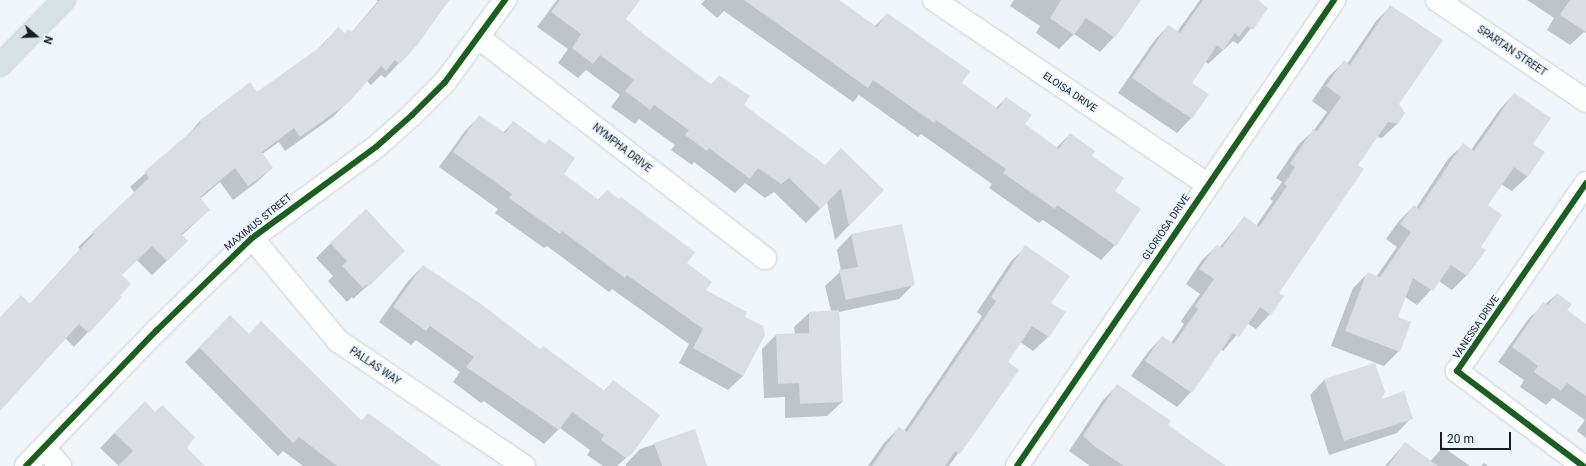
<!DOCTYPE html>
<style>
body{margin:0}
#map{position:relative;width:1586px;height:466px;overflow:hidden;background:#eff5fa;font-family:Roboto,sans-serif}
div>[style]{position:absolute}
.shadow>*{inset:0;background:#0003}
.building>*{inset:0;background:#dadde2}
.roads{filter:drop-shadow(0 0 1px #cdd1d6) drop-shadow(0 0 1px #cdd1d6)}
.minor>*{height:22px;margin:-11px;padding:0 11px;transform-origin:11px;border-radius:11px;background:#fdfefe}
.highway>*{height:22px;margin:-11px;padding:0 11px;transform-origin:11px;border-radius:11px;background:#d5e1e4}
.cycleway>*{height:6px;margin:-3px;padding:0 3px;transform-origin:3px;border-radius:3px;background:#1b5e20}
span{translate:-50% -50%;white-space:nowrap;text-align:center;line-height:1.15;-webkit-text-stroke:3.5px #eaf5ff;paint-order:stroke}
.street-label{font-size:10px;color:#191d20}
.north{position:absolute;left:16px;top:16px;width:40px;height:40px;-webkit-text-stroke:3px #eaf5ff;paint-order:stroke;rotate:109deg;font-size:11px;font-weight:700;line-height:16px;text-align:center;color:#191d20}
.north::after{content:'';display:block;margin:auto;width:14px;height:18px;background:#191d20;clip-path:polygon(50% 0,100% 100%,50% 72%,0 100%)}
.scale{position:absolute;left:1440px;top:432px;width:71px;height:18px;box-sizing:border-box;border:2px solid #191d20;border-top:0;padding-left:5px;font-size:12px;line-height:14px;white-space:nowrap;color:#191d20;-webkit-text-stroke:3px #eaf5ff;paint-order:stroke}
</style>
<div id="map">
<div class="shadow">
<div style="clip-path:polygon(376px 0,449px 0,417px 44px,385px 78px,381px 75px,371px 85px,367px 81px,333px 117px,285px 151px,279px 142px,262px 154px,272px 168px,257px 182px,233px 200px,220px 182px,200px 199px,209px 210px,181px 236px,172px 256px,152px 275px,137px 260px,120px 276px,88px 332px,74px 347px,65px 338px,0 409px,0 318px,6px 311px,21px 296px,30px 304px,80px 249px,78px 247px,135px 193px,130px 187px,186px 137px,200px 121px,257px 93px,318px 49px,338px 28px,345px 34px,351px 33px,378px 1px)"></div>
<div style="clip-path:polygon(557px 0,632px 0,624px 20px,711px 85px,719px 76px,742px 105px,825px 166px,883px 190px,835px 240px,827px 202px,806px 223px,774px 192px,765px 198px,745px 183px,735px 193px,694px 162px,692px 165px,671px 150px,675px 145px,639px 119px,635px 124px,611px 107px,620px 95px,586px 70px,578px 78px,558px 63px,568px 49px,537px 27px)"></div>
<div style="clip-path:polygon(705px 0,837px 0,875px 26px,887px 14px,960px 83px,996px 108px,1006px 98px,1024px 125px,1056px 148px,1070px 134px,1090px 156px,1114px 191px,1115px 245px,1101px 260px,1043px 220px,1039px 223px,989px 188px,992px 184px,921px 134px,918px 137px,859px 95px,853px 102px,724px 11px,717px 18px,701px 4px)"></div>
<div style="clip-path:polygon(1014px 0,1140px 0,1114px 37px,1100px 52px,1074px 34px,1059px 49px,1036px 33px,1040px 26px,1010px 6px)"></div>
<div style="clip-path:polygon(1200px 0,1256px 0,1267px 9px,1238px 44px,1233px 41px,1208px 64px,1205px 61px,1190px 83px,1191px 118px,1177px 133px,1118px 93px,1154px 41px,1168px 26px,1177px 32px)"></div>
<div style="clip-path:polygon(1527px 0,1586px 0,1586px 33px,1584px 32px,1570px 45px,1547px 30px,1554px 18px)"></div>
<div style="clip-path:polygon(1391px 6px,1398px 104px,1397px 124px,1382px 138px,1376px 137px,1357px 165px,1278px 293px,1270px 314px,1256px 329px,1247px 323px,1223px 351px,1221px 349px,1191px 392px,1177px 407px,1131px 376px,1148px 352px,1162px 337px,1171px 343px,1184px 324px,1181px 321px,1200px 294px,1186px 284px,1202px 260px,1217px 246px,1219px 248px,1244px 218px,1256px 226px,1273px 201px,1270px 199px,1282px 182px,1276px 178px,1299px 144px,1314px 130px,1327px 112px,1312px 101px,1329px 76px,1344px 62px,1347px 64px,1376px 21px)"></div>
<div style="clip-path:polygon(1514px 94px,1531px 145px,1543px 153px,1527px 177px,1512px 191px,1501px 184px,1486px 206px,1479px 247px,1484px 250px,1466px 276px,1452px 290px,1439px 281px,1417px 305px,1405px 297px,1397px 318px,1399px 351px,1384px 366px,1331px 346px,1353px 288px,1368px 273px,1376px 277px,1397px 247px,1386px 239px,1399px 221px,1414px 206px,1416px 208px,1448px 159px,1463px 145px,1471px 150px,1500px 109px)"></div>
<div style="clip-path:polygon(480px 116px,503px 133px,513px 122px,562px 174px,598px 200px,607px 191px,685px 264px,704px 290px,764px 335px,743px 376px,728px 390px,679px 363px,689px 344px,612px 289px,609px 292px,547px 246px,544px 248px,495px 213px,498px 209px,439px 167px,465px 131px)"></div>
<div style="clip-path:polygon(851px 235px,913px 285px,899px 299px,839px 312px,842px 402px,827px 416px,785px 418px,785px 397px,764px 398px,762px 349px,776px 335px,795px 334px,794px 327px,809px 313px,831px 311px,825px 286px,841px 271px,837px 250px)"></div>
<div style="clip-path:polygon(331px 243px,389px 266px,353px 299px,352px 297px,347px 302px,328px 281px,333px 276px,316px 258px)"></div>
<div style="clip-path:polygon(1026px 247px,1050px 303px,1064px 313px,1048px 337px,1033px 351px,1020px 342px,1006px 362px,1018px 370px,949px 466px,868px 466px,884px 443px,899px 428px,904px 431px,982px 316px,977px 312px,1011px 261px)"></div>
<div style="clip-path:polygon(423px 266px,540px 350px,604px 391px,613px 381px,626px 458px,617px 466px,603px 466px,587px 455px,590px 450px,560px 428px,544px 444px,484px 401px,481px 403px,453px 382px,460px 372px,416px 340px,411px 345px,379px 322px,408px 281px)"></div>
<div style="clip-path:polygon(1557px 294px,1566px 311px,1586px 325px,1586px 438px,1577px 431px,1585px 420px,1553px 398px,1546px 405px,1520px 387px,1524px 380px,1498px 362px,1529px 318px)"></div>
<div style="clip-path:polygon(230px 317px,249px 335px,361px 421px,368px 415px,438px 466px,303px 466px,283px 451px,278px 456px,185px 362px)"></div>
<div style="clip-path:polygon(1374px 364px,1380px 400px,1411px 418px,1397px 433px,1329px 455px,1310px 395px,1324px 380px)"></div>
<div style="clip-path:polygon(1117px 386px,1166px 425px,1224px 466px,1090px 466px,1069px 451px,1103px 400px)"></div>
<div style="clip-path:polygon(130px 417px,185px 448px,204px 466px,119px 466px,100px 448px)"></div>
<div style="clip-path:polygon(695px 431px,706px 466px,626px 466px,626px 464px,640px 449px)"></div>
<div style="clip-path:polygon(1405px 443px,1427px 465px,1443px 447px,1470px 466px,1385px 466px)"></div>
<div style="clip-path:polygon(1484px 463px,1488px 466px,1481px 466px)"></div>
</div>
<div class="building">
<div style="clip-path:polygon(380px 0,449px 0,418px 44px,400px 64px,395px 60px,386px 71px,381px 66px,349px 102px,300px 137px,294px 128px,262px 152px,273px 168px,248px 186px,235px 168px,200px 197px,210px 210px,181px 234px,188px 241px,167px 261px,152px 246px,122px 275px,131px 284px,120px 296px,122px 297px,89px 333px,79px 324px,0 411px,0 318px,21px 295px,30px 304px,94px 234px,92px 232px,149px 178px,144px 172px,201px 123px,199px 121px,250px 82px,257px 92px,323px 45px,338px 27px,345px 33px,348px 29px,352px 32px)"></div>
<div style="clip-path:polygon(560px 0,640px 0,626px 19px,645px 35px,712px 85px,719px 75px,750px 96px,744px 105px,825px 165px,841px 148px,884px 190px,849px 226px,841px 188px,821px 209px,789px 178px,781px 184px,758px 168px,750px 179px,709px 148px,707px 151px,685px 135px,689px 130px,654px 105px,650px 110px,625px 91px,634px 80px,600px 55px,593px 64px,572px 48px,581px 34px,551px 12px)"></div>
<div style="clip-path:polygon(744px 0,839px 0,877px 27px,887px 13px,970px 71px,962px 83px,998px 109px,1006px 97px,1032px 115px,1025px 124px,1059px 149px,1070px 133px,1095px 151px,1092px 156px,1124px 178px,1115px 191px,1141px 209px,1116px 246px,1057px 205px,1055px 209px,1003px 173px,1006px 169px,936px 120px,934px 123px,873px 80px,868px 88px)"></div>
<div style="clip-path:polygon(1061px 0,1141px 0,1115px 38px,1086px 18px,1074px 35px,1050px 18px)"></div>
<div style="clip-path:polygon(1203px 0,1258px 0,1268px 8px,1253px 30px,1247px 26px,1239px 37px,1235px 33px,1223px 50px,1217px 45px,1192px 83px,1209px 94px,1192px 119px,1132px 78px,1168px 25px,1180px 33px)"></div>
<div style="clip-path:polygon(1570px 0,1586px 0,1586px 32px,1560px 15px)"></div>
<div style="clip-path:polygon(1390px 5px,1443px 40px,1399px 104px,1405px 113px,1398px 124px,1388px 122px,1358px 165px,1364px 169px,1279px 293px,1284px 296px,1271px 315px,1260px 307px,1239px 337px,1233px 333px,1192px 393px,1145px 361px,1162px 336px,1174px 344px,1198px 309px,1195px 306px,1214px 279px,1199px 269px,1217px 244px,1222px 248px,1244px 216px,1259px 227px,1287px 186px,1284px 184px,1295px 167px,1290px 164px,1313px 129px,1317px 131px,1341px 97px,1326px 86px,1344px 60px,1350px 65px)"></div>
<div style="clip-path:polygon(1514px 93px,1551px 118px,1533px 144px,1545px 152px,1528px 177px,1514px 167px,1488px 205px,1502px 215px,1481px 247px,1486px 250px,1467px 276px,1451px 265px,1433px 291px,1413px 278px,1398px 317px,1411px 322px,1400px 352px,1345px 331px,1367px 272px,1380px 277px,1411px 232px,1400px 224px,1414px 205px,1419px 209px,1463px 143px,1474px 151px)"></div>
<div style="clip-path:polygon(479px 115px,505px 133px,513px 121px,545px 144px,549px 139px,575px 158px,564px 174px,599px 200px,607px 190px,619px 199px,621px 197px,695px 252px,687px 263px,712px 282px,706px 290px,747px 312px,745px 317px,763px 326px,765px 335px,743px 376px,693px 348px,703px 329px,627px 275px,625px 278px,562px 231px,560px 234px,509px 198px,512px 194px,453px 152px)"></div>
<div style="clip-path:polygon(366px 209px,405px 251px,369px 286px,367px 284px,363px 288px,342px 266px,347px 261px,330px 243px)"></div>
<div style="clip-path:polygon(902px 224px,915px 285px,846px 300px,839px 270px,858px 267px,851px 234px)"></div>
<div style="clip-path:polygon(1025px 245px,1070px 276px,1051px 303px,1066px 312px,1049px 337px,1032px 326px,1008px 362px,1019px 370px,960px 454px,955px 451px,945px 466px,872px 466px,899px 427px,907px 432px,996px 301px,991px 297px)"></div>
<div style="clip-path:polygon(423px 265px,481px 304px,540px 349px,543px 346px,605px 391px,613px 380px,660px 415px,632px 454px,626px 458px,601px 440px,604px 435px,572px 412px,559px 430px,466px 367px,474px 357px,430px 326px,426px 331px,393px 307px)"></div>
<div style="clip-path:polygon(1557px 293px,1572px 304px,1567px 310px,1586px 324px,1586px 396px,1567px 383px,1561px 391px,1534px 372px,1538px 366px,1512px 347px,1543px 302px,1548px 305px)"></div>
<div style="clip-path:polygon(839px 310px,843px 402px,800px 404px,799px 383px,778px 384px,776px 334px,809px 333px,809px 312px)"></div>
<div style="clip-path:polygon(230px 315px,249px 334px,261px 321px,362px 421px,368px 413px,441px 466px,337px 466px,299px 437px,293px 443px,199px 347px)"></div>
<div style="clip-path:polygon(1375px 363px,1385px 392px,1382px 399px,1404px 391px,1413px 419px,1344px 441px,1324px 379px)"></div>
<div style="clip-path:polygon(1117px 384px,1171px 421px,1168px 425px,1226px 466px,1124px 466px,1094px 446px,1083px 436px)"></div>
<div style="clip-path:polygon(145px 401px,155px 412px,162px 405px,195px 437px,187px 448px,205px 466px,118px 466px,133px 451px,114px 433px)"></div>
<div style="clip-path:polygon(695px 429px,707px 466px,662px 466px,654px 443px)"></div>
<div style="clip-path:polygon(1405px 442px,1438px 466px,1388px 466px)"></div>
</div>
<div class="roads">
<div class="minor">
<div style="left:934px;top:0;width:329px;rotate:34deg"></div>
<div style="left:1437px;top:0;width:180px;rotate:34.1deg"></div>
<div style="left:479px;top:38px;width:361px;rotate:37.6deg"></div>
<div style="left:252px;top:238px;width:134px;rotate:50.1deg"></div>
<div style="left:338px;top:341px;width:224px;rotate:33.9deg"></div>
<div style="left:44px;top:448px;width:24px;rotate:48deg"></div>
<div style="left:26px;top:466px;width:189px;rotate:-46.1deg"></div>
<div style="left:157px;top:330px;width:132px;rotate:-44.1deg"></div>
<div style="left:252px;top:238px;width:154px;rotate:-36.3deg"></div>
<div style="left:376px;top:147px;width:48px;rotate:-41.6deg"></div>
<div style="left:412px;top:115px;width:47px;rotate:-45deg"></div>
<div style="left:445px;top:82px;width:102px;rotate:-53.8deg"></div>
<div style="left:1017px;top:466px;width:564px;rotate:-55.77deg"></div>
<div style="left:1583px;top:466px;width:158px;rotate:-143deg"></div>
<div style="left:1457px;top:371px;width:228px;rotate:-55.5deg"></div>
</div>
<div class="highway">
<div style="left:0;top:65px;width:91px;rotate:-45.4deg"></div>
</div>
</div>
<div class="cycleway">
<div style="left:26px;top:466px;width:189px;rotate:-46.1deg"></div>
<div style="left:157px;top:330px;width:132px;rotate:-44.1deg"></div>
<div style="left:252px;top:238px;width:154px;rotate:-36.3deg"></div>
<div style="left:376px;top:147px;width:48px;rotate:-41.6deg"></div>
<div style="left:412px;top:115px;width:47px;rotate:-45deg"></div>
<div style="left:445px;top:82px;width:102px;rotate:-53.8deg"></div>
<div style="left:1017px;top:466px;width:564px;rotate:-55.77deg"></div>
<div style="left:1583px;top:466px;width:158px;rotate:-143deg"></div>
<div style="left:1457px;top:371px;width:228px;rotate:-55.5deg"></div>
</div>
<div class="street-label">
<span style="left:1512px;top:51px;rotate:34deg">SPARTAN STREET</span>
<span style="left:1070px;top:92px;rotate:34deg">ELOISA DRIVE</span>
<span style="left:622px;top:148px;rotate:38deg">NYMPHA DRIVE</span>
<span style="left:258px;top:222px;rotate:-39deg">MAXIMUS STREET</span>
<span style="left:1166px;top:227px;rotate:-56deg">GLORIOSA DRIVE</span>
<span style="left:1476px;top:327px;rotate:-56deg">VANESSA DRIVE</span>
<span style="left:375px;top:366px;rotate:34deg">PALLAS WAY</span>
</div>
<div class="north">N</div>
<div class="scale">20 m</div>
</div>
